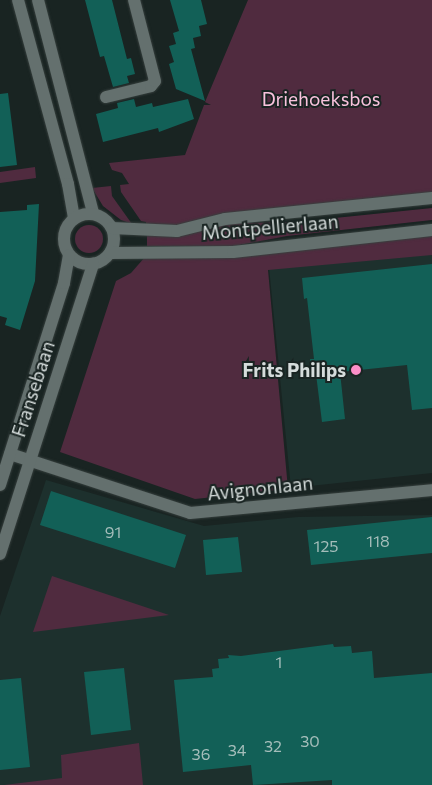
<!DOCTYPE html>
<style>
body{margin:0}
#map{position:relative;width:432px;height:785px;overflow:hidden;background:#192422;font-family:Commissioner,sans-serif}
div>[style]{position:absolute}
.built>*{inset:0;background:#1d302d}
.green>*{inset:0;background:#502b3f}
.round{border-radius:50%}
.building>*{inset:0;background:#126057}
.roads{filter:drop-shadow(0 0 1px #363f3d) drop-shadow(0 0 1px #363f3d)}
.street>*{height:12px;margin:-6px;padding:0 6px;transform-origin:6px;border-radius:6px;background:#64706e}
.secondary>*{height:12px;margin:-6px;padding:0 6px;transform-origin:6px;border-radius:6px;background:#64706e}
.secondary>.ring{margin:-6px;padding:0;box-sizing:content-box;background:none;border:12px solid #64706e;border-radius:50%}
.dots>*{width:14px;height:14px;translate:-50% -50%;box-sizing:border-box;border:2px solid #192422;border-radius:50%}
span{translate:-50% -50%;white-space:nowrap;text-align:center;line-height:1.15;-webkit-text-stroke:4px #192422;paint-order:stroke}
.number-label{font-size:16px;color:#a4bdba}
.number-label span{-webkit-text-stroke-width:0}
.park-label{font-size:19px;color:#f9c2dd}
.street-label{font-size:19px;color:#d5dcdb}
.poi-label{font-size:19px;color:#d5dcdb;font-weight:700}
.right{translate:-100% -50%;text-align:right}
</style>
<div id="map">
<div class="built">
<div style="clip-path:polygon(432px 250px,432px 473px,291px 488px,269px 267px)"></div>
<div style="clip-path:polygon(46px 480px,204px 526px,298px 517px,432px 515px,432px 785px,0 785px,0 616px)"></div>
</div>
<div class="green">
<div style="clip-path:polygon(248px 0,432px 0,432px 193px,184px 225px,146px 226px,146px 222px,141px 221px,121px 192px,120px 185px,129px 184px,122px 173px,112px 170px,109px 163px,185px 155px,204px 105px,211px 105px,205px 102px)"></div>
<div style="clip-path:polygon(35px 167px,36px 178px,0 183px,0 172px)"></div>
<div style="clip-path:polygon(111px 186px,112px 196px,132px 224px,121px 220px,103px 206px,92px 188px)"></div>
<div style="clip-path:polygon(432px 208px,432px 220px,287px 236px,234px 246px,147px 246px,147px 235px,238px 223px,296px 222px)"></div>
<div class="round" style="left:75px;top:225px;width:28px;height:28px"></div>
<div style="clip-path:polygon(432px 236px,432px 255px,268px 270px,288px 489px,195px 499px,60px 452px,116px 281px,131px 273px,145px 257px)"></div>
<div style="clip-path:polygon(52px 576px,169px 615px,33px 632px)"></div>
<div style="clip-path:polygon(139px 743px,143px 785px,4px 785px,62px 778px,61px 755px)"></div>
</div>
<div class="building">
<div style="clip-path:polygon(85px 0,112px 0,127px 59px,131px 58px,135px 74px,127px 76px,129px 83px,113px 87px,104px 56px,100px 57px)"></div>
<div style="clip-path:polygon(170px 0,201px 0,207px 24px,199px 26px,201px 36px,193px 38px,195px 48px,191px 49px,205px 101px,176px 89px,169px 64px,174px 62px,169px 46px,176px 44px,173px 33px,179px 31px)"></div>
<div style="clip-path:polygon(8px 93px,17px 165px,0 167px,0 94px)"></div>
<div style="clip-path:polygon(134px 99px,136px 107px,152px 103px,153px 107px,188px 99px,194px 119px,159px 132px,158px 128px,103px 142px,96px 114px,118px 108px,117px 103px)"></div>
<div style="clip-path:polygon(39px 204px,35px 281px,20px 330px,5px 325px,7px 318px,0 316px,0 212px,27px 210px,27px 205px)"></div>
<div style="clip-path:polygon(432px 264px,432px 408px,412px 410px,407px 365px,340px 372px,345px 419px,322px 422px,316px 374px,312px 375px,310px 359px,314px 359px,307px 298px,304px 299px,302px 278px)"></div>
<div style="clip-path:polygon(51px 491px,186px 535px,175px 568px,40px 525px)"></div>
<div style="clip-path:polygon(432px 517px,432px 553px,311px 565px,307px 530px)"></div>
<div style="clip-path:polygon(238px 537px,242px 572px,206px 575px,203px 540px)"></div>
<div style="clip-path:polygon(333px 644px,334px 647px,351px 646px,352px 653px,372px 651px,374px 678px,432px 673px,432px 785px,332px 785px,332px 780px,253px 785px,251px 765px,183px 772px,174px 680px,213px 677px,212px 669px,219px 668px,218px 659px,229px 658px,228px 655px,241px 656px)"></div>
<div style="clip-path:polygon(124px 668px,131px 730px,91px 735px,84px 672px)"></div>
<div style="clip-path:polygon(21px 678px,30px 767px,0 770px,0 680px)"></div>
</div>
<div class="roads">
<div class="street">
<div style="left:106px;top:97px;width:46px;rotate:-13.7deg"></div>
<div style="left:151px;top:86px;width:6px;rotate:-51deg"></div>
<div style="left:155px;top:81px;width:84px;rotate:-104.5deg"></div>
<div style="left:10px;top:454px;width:189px;rotate:18.1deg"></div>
<div style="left:190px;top:513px;width:243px;rotate:-5.4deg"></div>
</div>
<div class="secondary">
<div style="left:18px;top:0;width:191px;rotate:74.8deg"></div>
<div style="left:68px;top:184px;width:35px;rotate:80deg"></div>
<div style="left:38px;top:0;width:220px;rotate:75.5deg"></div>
<div class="ring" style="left:64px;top:214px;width:38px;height:38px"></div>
<div style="left:112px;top:228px;width:65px;rotate:2.6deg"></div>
<div style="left:177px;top:231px;width:49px;rotate:-14deg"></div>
<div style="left:225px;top:219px;width:208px;rotate:-5.8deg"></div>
<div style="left:110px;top:253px;width:123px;rotate:-0.5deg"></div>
<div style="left:233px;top:252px;width:200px;rotate:-6.3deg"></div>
<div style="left:0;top:485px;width:212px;rotate:-72.4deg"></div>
<div style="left:64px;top:283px;width:28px;rotate:-80deg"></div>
<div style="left:0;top:554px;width:305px;rotate:-72.2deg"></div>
</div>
</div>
<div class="dots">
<div style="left:356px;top:370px;background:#fa8fc8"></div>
</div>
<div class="number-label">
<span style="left:113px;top:532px">91</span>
<span style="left:378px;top:541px">118</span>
<span style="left:326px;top:546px">125</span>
<span style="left:279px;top:662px">1</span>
<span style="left:310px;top:741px">30</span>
<span style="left:273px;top:746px">32</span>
<span style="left:237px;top:750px">34</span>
<span style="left:201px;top:754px">36</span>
</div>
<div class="park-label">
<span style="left:321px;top:99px">Driehoeksbos</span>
</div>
<div class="street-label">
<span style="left:270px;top:227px;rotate:-5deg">Montpellierlaan</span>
<span style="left:33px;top:389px;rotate:-72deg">Fransebaan</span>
<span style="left:260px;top:488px;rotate:-6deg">Avignonlaan</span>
</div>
<div class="poi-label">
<span class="right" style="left:346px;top:370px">Frits Philips</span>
</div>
</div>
